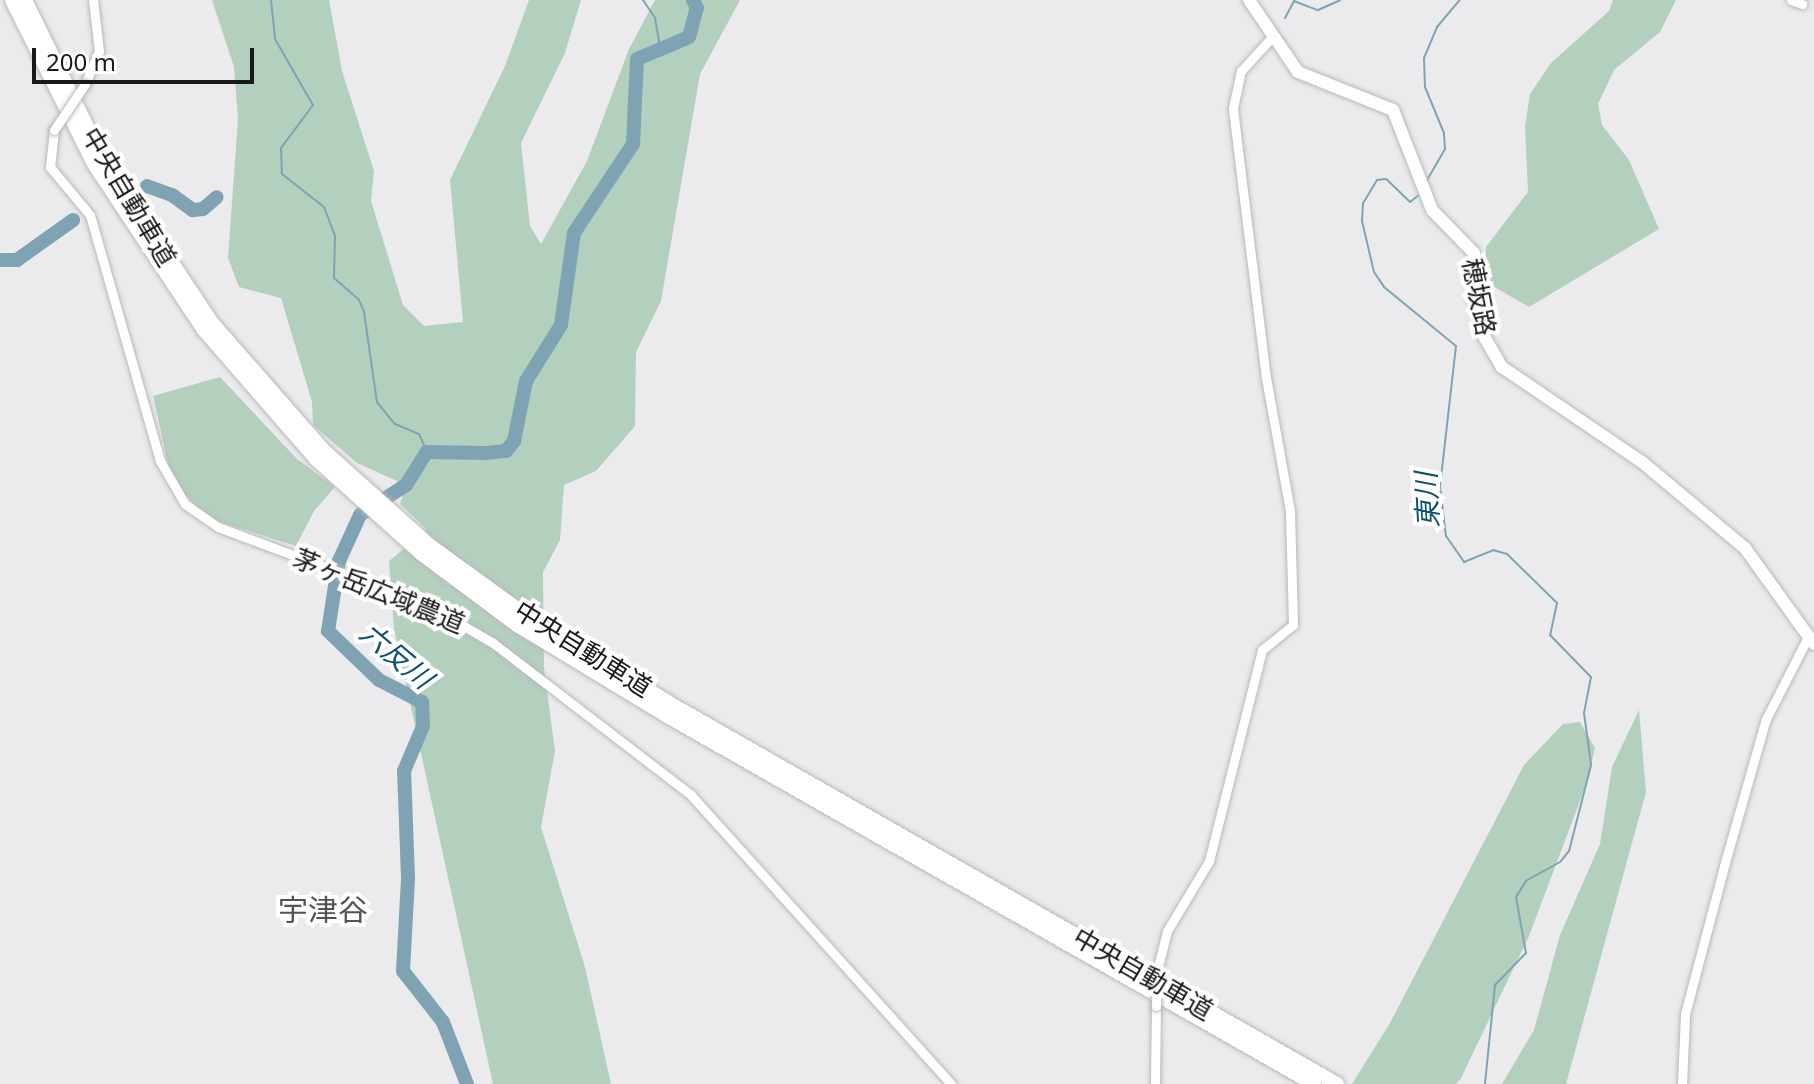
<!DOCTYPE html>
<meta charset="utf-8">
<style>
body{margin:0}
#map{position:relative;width:1814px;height:1084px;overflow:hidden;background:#ebebed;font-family:"Noto Sans","Noto Sans JP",sans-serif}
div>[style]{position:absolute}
.green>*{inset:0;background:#b3cfbe}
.stream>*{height:2px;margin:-1px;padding:0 1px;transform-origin:1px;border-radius:1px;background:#80a3b3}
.river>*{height:14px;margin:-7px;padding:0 7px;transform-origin:7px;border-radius:7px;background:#80a3b3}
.roads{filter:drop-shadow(0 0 2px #b8b9ba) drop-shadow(0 0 2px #b8b9ba)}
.minor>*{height:9px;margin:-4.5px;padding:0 4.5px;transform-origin:4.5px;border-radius:4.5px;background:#fff}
.major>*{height:12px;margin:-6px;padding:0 6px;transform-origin:6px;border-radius:6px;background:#fff}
.highway>*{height:14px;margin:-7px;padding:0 7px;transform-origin:7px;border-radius:7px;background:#fff}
.bridges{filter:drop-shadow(0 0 2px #b8b9ba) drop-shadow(0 0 2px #b8b9ba)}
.minor-bridge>*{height:9px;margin:-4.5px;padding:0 4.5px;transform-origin:4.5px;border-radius:4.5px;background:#fff}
span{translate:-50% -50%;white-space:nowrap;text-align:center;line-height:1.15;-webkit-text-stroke:8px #fff;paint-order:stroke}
.street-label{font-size:26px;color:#181919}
.water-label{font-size:28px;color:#0c536c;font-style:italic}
.quarter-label{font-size:30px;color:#525253}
.scale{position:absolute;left:32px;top:48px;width:222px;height:36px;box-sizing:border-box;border:4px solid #181919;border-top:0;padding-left:10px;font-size:24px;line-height:28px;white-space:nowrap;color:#181919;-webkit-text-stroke:6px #fff;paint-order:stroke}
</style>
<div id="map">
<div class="green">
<div style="clip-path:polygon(212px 0,329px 0,342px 71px,374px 171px,371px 201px,403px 305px,424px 326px,463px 322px,450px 180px,505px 66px,529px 0,581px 0,565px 53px,521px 143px,530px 226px,541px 244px,587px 161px,629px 49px,655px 0,740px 0,700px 74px,661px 301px,636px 352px,635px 426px,596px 471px,564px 485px,560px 540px,543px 572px,544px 668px,555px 751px,541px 827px,585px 967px,611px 1084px,493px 1084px,394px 629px,389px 561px,427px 530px,400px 504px,406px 485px,357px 463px,313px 425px,312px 402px,281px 298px,239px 287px,228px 258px,238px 119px,234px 67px)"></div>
<div style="clip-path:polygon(1613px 0,1676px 0,1660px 32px,1614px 70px,1598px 104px,1602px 125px,1629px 160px,1659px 229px,1529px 307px,1484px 281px,1486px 247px,1528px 192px,1525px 127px,1530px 94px,1551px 63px,1609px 11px)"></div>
<div style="clip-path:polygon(220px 377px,297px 459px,335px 487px,314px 511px,296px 546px,210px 519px,179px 489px,169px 468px,153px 396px)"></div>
<div style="clip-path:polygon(1639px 710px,1646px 792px,1566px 1084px,1502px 1084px,1534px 1030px,1560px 935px,1600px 844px,1612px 767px)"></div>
<div style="clip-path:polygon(1580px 722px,1595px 748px,1586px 785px,1529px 936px,1461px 1078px,1456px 1084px,1352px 1084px,1390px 1023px,1524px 765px,1563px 724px)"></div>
</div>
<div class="stream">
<div style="left:271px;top:0;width:39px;rotate:84deg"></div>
<div style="left:275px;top:39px;width:76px;rotate:60.1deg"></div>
<div style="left:313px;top:105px;width:54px;rotate:126.7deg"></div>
<div style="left:281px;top:148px;width:26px;rotate:88deg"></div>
<div style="left:282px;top:174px;width:53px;rotate:38.2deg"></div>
<div style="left:324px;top:207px;width:31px;rotate:69deg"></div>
<div style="left:335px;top:236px;width:42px;rotate:91.4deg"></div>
<div style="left:334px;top:278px;width:33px;rotate:41deg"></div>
<div style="left:359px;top:300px;width:13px;rotate:67deg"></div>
<div style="left:364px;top:312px;width:91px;rotate:81.8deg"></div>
<div style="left:377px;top:402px;width:28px;rotate:51deg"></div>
<div style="left:395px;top:424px;width:26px;rotate:23deg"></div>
<div style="left:419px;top:434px;width:20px;rotate:66deg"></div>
<div style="left:643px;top:0;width:22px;rotate:56deg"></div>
<div style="left:655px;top:18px;width:35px;rotate:80deg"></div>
<div style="left:1294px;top:1px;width:26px;rotate:21deg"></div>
<div style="left:1318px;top:10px;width:24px;rotate:-24deg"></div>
<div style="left:1285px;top:18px;width:19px;rotate:-62deg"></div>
<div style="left:1426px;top:182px;width:38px;rotate:-60deg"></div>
<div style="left:1445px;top:149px;width:16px;rotate:-94deg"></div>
<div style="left:1444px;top:133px;width:50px;rotate:-112.4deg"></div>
<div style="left:1425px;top:87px;width:29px;rotate:-92deg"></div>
<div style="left:1424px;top:58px;width:34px;rotate:-67deg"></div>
<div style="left:1437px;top:27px;width:35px;rotate:-50deg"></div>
<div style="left:1419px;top:195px;width:11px;rotate:142deg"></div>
<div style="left:1410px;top:202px;width:33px;rotate:-136deg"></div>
<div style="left:1386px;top:179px;width:9px;rotate:174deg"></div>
<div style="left:1377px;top:180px;width:27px;rotate:121deg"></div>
<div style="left:1363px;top:203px;width:18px;rotate:93deg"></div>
<div style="left:1362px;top:221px;width:52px;rotate:76.8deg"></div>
<div style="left:1374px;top:272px;width:18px;rotate:56deg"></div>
<div style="left:1384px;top:287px;width:93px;rotate:39.3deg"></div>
<div style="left:1456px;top:346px;width:141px;rotate:96.5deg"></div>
<div style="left:1440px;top:486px;width:50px;rotate:83.2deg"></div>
<div style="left:1446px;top:536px;width:32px;rotate:55deg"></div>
<div style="left:1464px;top:562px;width:31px;rotate:-22deg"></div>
<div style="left:1493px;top:550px;width:15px;rotate:16deg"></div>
<div style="left:1507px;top:554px;width:70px;rotate:44.4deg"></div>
<div style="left:1557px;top:603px;width:33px;rotate:102deg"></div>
<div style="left:1550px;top:635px;width:59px;rotate:45.7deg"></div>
<div style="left:1591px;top:677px;width:37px;rotate:101deg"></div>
<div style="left:1584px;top:713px;width:52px;rotate:82.3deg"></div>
<div style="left:1591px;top:765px;width:89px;rotate:104.3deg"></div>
<div style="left:1569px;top:851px;width:14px;rotate:129deg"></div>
<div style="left:1560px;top:862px;width:39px;rotate:151deg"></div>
<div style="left:1526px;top:881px;width:19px;rotate:122deg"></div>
<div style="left:1516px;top:897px;width:57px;rotate:79.9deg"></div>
<div style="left:1526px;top:953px;width:45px;rotate:134.1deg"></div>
<div style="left:1495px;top:985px;width:100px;rotate:95.8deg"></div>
</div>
<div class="river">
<div style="left:147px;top:186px;width:27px;rotate:20deg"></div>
<div style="left:172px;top:195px;width:26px;rotate:36deg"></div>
<div style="left:193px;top:210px;width:10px;rotate:-6deg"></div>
<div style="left:203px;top:209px;width:18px;rotate:-41deg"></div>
<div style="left:0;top:260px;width:17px"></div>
<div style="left:17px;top:260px;width:69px;rotate:-35.5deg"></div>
<div style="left:467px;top:1084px;width:66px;rotate:-111.2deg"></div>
<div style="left:443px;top:1022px;width:65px;rotate:-128.1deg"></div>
<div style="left:403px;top:971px;width:93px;rotate:-86.9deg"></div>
<div style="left:408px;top:878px;width:107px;rotate:-92.1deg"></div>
<div style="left:404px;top:771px;width:49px;rotate:-67.1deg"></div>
<div style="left:423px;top:726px;width:24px;rotate:-92deg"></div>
<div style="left:422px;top:702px;width:48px;rotate:-152.9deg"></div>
<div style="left:379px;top:680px;width:71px;rotate:-136.1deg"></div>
<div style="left:328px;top:631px;width:71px;rotate:-81.1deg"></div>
<div style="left:339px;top:561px;width:51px;rotate:-65.5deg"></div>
<div style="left:360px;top:515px;width:55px;rotate:-33.1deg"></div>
<div style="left:406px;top:485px;width:39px;rotate:-58deg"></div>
<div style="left:427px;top:452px;width:59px;rotate:1deg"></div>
<div style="left:486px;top:453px;width:20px;rotate:-6deg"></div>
<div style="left:506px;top:451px;width:13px;rotate:-51deg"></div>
<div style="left:514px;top:441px;width:61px;rotate:-78.7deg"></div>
<div style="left:526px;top:381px;width:66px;rotate:-58deg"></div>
<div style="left:561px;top:325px;width:93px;rotate:-82deg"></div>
<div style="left:574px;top:233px;width:107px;rotate:-56.5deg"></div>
<div style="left:633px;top:144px;width:85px;rotate:-87.3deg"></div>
<div style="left:637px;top:59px;width:56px;rotate:-22.9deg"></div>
<div style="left:689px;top:37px;width:30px;rotate:-75deg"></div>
<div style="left:697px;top:8px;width:9px;rotate:-117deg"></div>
</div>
<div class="roads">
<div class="minor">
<div style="left:1791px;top:0;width:12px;rotate:20deg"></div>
<div style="left:85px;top:84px;width:36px;rotate:-67deg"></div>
<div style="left:99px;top:51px;width:51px;rotate:-96.7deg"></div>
<div style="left:54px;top:130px;width:37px;rotate:96deg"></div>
<div style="left:50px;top:167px;width:62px;rotate:50.2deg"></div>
<div style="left:90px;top:215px;width:256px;rotate:74.1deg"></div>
<div style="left:160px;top:461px;width:50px;rotate:59.8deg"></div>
<div style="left:185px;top:504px;width:40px;rotate:34.9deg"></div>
<div style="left:218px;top:527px;width:225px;rotate:20.5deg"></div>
<div style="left:429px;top:606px;width:74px;rotate:30deg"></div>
<div style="left:493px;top:643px;width:250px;rotate:37.5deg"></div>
<div style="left:691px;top:795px;width:389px;rotate:48deg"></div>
<div style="left:1157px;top:971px;width:41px;rotate:-76deg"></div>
<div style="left:1167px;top:931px;width:82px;rotate:-59deg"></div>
<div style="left:1209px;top:861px;width:218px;rotate:-75.9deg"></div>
<div style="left:1262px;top:650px;width:40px;rotate:-39deg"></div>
<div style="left:1293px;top:625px;width:114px;rotate:-91.5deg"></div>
<div style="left:1290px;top:511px;width:135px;rotate:-100.2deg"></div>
<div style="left:1266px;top:378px;width:272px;rotate:-97deg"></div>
<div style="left:1233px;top:108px;width:38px;rotate:-78deg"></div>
<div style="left:1241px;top:71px;width:47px;rotate:-47.6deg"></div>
<div style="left:1155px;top:1084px;width:78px;rotate:-89.3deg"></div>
<div style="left:1682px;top:1084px;width:70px;rotate:-87.5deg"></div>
<div style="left:1685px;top:1014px;width:153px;rotate:-75.2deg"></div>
<div style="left:1724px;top:866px;width:153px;rotate:-74.1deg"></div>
<div style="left:1766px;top:719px;width:92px;rotate:-62.9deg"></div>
</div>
<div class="major">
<div style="left:1249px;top:0;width:87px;rotate:55.8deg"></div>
<div style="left:1298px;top:72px;width:102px;rotate:21.8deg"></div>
<div style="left:1393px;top:110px;width:107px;rotate:68.7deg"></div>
<div style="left:1432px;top:210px;width:60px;rotate:45.7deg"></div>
<div style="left:1474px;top:253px;width:47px;rotate:90deg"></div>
<div style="left:1474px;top:300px;width:40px;rotate:74deg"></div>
<div style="left:1485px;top:338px;width:34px;rotate:60deg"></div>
<div style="left:1502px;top:367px;width:169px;rotate:34.2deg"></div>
<div style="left:1642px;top:462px;width:134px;rotate:39.9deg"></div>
<div style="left:1745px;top:548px;width:118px;rotate:54.3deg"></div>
</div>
<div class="highway">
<div style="left:12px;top:0;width:183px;rotate:63.4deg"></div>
<div style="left:94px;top:164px;width:199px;rotate:56.5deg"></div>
<div style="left:204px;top:330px;width:171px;rotate:49deg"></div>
<div style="left:316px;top:459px;width:142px;rotate:41.9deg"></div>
<div style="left:422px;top:554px;width:119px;rotate:36.8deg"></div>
<div style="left:517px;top:625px;width:178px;rotate:31.2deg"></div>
<div style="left:669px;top:717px;width:742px;rotate:29.64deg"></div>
<div style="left:25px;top:0;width:177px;rotate:63.9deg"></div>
<div style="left:103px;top:159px;width:197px;rotate:56.4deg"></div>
<div style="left:212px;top:323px;width:170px;rotate:48.8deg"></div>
<div style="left:324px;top:451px;width:141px;rotate:41.8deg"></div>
<div style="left:429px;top:545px;width:116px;rotate:35.9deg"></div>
<div style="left:523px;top:613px;width:180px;rotate:31.6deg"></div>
<div style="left:676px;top:707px;width:761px;rotate:29.7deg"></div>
</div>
</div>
<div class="bridges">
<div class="minor-bridge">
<div style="left:54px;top:130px;width:55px;rotate:-56deg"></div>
<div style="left:1156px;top:1006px;width:35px;rotate:-88deg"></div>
</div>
</div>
<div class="street-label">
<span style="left:129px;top:197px;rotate:59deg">中央自動車道</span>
<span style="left:1479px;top:297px;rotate:79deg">穂坂路</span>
<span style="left:379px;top:591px;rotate:22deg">茅ヶ岳広域農道</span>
<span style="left:583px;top:649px;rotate:32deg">中央自動車道</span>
<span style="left:1143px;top:974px;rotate:30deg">中央自動車道</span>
</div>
<div class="water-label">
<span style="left:1426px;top:500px;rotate:-93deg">東川</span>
<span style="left:397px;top:655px;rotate:40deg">六反川</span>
</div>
<div class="quarter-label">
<span style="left:323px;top:910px">宇津谷</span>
</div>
<div class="scale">200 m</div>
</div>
